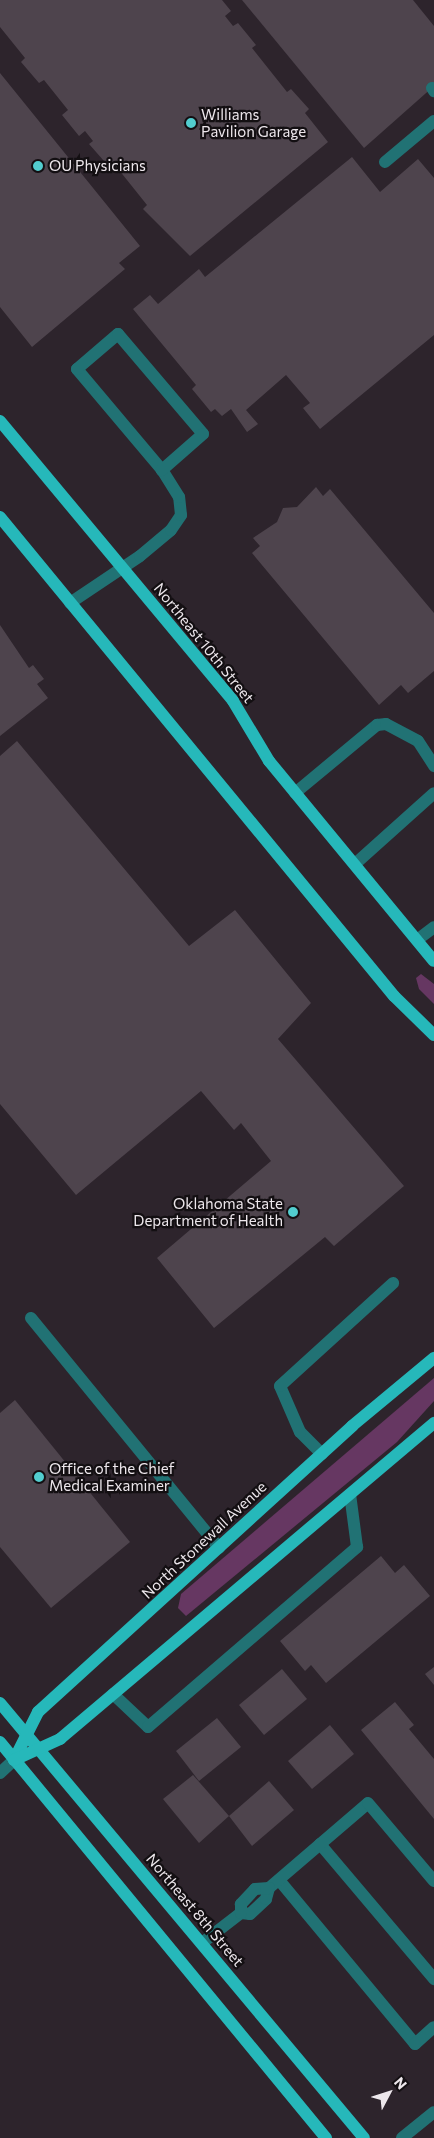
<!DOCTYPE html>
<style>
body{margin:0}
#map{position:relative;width:434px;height:2138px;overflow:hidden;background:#2d242c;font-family:Commissioner,sans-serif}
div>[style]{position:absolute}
.green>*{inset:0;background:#663762}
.building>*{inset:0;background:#4e444d}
.minor>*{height:12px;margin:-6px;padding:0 6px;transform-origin:6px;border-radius:6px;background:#217274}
.major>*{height:12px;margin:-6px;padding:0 6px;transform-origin:6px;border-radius:6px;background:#26b8ba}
.dots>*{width:14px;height:14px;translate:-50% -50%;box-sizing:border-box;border:2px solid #130f12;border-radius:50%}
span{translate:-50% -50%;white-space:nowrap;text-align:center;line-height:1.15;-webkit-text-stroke:4.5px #130f12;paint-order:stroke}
.poi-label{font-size:15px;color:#ede7ec}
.left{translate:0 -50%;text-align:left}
.right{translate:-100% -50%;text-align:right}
.street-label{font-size:15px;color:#ede7ec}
.north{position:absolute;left:364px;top:2068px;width:50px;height:50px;-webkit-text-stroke:4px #130f12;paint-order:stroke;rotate:50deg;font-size:14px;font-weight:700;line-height:20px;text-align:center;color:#ede7ec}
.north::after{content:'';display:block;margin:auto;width:18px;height:22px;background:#ede7ec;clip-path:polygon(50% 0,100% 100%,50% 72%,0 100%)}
</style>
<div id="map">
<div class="green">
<div style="clip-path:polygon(421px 974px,434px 984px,434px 1004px,419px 989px,416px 978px)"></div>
<div style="clip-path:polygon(434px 1378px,434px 1401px,397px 1442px,186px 1616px,178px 1608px,181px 1594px)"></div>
</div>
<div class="building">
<div style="clip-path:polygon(0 0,222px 0,231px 11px,225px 16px,233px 26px,238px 23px,256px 45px,252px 48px,287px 92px,291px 89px,309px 109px,305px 113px,328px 142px,190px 256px,143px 209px,147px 205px,115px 165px,111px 169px,89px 144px,93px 141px,85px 131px,79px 136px,62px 115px,68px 110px,44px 80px,39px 83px,21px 62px,25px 58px,0 27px)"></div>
<div style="clip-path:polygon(242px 0,413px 0,434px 26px,434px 86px,364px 148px)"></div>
<div style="clip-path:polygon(0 73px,140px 246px,119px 263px,125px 269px,32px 347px,0 307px)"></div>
<div style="clip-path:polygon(352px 157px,380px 192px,418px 159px,434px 178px,434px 335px,320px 429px,303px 408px,310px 403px,286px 375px,246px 410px,258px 424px,247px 432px,231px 409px,222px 416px,215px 409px,211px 412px,192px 389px,196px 385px,133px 309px,150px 295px,158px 304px,199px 269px,205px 277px)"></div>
<div style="clip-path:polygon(316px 487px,323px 496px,330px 489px,434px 613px,434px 671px,408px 693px,401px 685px,379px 705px,252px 553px,260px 546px,253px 538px,277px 522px,283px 508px,297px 507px)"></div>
<div style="clip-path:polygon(0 625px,29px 668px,33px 665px,44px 679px,37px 684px,48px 698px,0 736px)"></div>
<div style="clip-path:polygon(17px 741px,189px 946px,235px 910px,311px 1003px,278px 1039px,404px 1186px,334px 1246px,325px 1237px,214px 1328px,157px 1258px,271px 1161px,241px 1123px,234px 1130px,201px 1091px,76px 1195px,0 1104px,0 756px)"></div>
<div style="clip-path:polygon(15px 1400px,130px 1542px,51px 1608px,0 1547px,0 1413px)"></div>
<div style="clip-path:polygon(381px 1556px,395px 1573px,404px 1565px,430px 1596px,326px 1683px,311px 1665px,305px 1671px,280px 1641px)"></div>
<div style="clip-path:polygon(434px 1667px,434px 1685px,425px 1674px)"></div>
<div style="clip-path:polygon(282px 1669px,307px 1699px,264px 1735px,239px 1705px)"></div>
<div style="clip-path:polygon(395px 1702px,414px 1725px,409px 1729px,434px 1759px,434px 1819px,361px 1730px)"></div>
<div style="clip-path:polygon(217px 1718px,241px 1747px,199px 1781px,176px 1751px)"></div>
<div style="clip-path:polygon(330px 1725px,354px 1754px,312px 1789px,288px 1761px)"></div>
<div style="clip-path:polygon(193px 1775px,229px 1816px,199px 1843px,163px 1799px)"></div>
<div style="clip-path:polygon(269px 1781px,294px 1810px,252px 1846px,229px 1816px)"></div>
</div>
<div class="minor">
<div style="left:432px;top:88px;width:4px;rotate:56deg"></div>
<div style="left:385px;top:162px;width:64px;rotate:-39.9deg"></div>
<div style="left:70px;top:603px;width:84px;rotate:-33.9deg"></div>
<div style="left:140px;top:556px;width:40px;rotate:-40deg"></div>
<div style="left:171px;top:530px;width:18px;rotate:-56deg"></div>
<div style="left:181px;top:515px;width:18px;rotate:-96deg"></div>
<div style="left:179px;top:497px;width:32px;rotate:-122deg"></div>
<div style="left:162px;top:470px;width:132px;rotate:-130.1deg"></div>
<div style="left:77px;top:369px;width:54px;rotate:-40.5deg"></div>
<div style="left:118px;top:334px;width:131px;rotate:49.6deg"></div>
<div style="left:203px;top:434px;width:55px;rotate:138.7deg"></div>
<div style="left:295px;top:793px;width:107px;rotate:-39.7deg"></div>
<div style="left:377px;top:725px;width:9px;rotate:-6deg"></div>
<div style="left:386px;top:724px;width:36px;rotate:28deg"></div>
<div style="left:418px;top:741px;width:30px;rotate:57deg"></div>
<div style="left:355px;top:864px;width:106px;rotate:-41.9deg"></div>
<div style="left:417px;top:940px;width:21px;rotate:-37deg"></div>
<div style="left:31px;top:1318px;width:297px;rotate:50.7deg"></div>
<div style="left:322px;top:1454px;width:31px;rotate:-135deg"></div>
<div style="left:300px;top:1432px;width:50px;rotate:-113.5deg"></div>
<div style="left:280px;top:1386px;width:153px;rotate:-42.3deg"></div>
<div style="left:113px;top:1694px;width:48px;rotate:43.3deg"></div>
<div style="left:148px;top:1727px;width:276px;rotate:-40.7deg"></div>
<div style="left:357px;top:1547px;width:53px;rotate:-97.5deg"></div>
<div style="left:0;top:1773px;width:19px;rotate:-43deg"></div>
<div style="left:320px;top:1844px;width:177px;rotate:49.8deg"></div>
<div style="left:279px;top:1880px;width:213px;rotate:50.3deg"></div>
<div style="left:415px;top:2044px;width:25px;rotate:-42deg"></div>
<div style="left:269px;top:1888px;width:130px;rotate:-40.6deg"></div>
<div style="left:368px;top:1803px;width:102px;rotate:49.8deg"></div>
<div style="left:202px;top:1943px;width:49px;rotate:-37.6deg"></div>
<div style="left:241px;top:1913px;width:9px;rotate:6deg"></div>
<div style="left:250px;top:1914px;width:22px;rotate:-43deg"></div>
<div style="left:266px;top:1899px;width:11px;rotate:-75deg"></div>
<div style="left:269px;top:1888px;width:14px;rotate:176deg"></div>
<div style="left:255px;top:1889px;width:21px;rotate:133deg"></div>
<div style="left:241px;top:1904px;width:9px;rotate:90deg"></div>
<div style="left:402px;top:2138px;width:41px;rotate:-39.1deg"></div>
</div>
<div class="major">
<div style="left:0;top:421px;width:364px;rotate:50.2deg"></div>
<div style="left:233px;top:701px;width:70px;rotate:59deg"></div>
<div style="left:269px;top:761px;width:259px;rotate:50.5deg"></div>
<div style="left:0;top:517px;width:620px;rotate:50.56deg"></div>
<div style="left:394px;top:996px;width:56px;rotate:44.3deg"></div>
<div style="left:0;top:1703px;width:567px;rotate:50.08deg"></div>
<div style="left:0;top:1742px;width:513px;rotate:50.54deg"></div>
<div style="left:14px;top:1760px;width:54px;rotate:-63.4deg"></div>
<div style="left:38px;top:1712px;width:425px;rotate:-42.3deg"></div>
<div style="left:352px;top:1426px;width:107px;rotate:-39.7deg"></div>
<div style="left:14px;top:1760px;width:51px;rotate:-24.5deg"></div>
<div style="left:60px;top:1739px;width:490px;rotate:-40.2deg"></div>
</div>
<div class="dots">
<div style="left:191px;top:123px;background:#52cdcf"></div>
<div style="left:38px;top:166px;background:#52cdcf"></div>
<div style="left:293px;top:1212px;background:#52cdcf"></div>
<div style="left:39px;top:1477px;background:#52cdcf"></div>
</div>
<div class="poi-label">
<span class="left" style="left:201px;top:123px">Williams<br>Pavilion Garage</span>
<span class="left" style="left:49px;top:166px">OU Physicians</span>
<span class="right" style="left:283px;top:1212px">Oklahoma State<br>Department of Health</span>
<span class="left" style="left:49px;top:1477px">Office of the Chief<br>Medical Examiner</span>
</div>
<div class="street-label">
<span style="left:204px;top:643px;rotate:51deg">Northeast 10th Street</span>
<span style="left:204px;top:1540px;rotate:-43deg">North Stonewall Avenue</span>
<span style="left:195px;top:1910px;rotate:50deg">Northeast 8th Street</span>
</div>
<div class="north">N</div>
</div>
